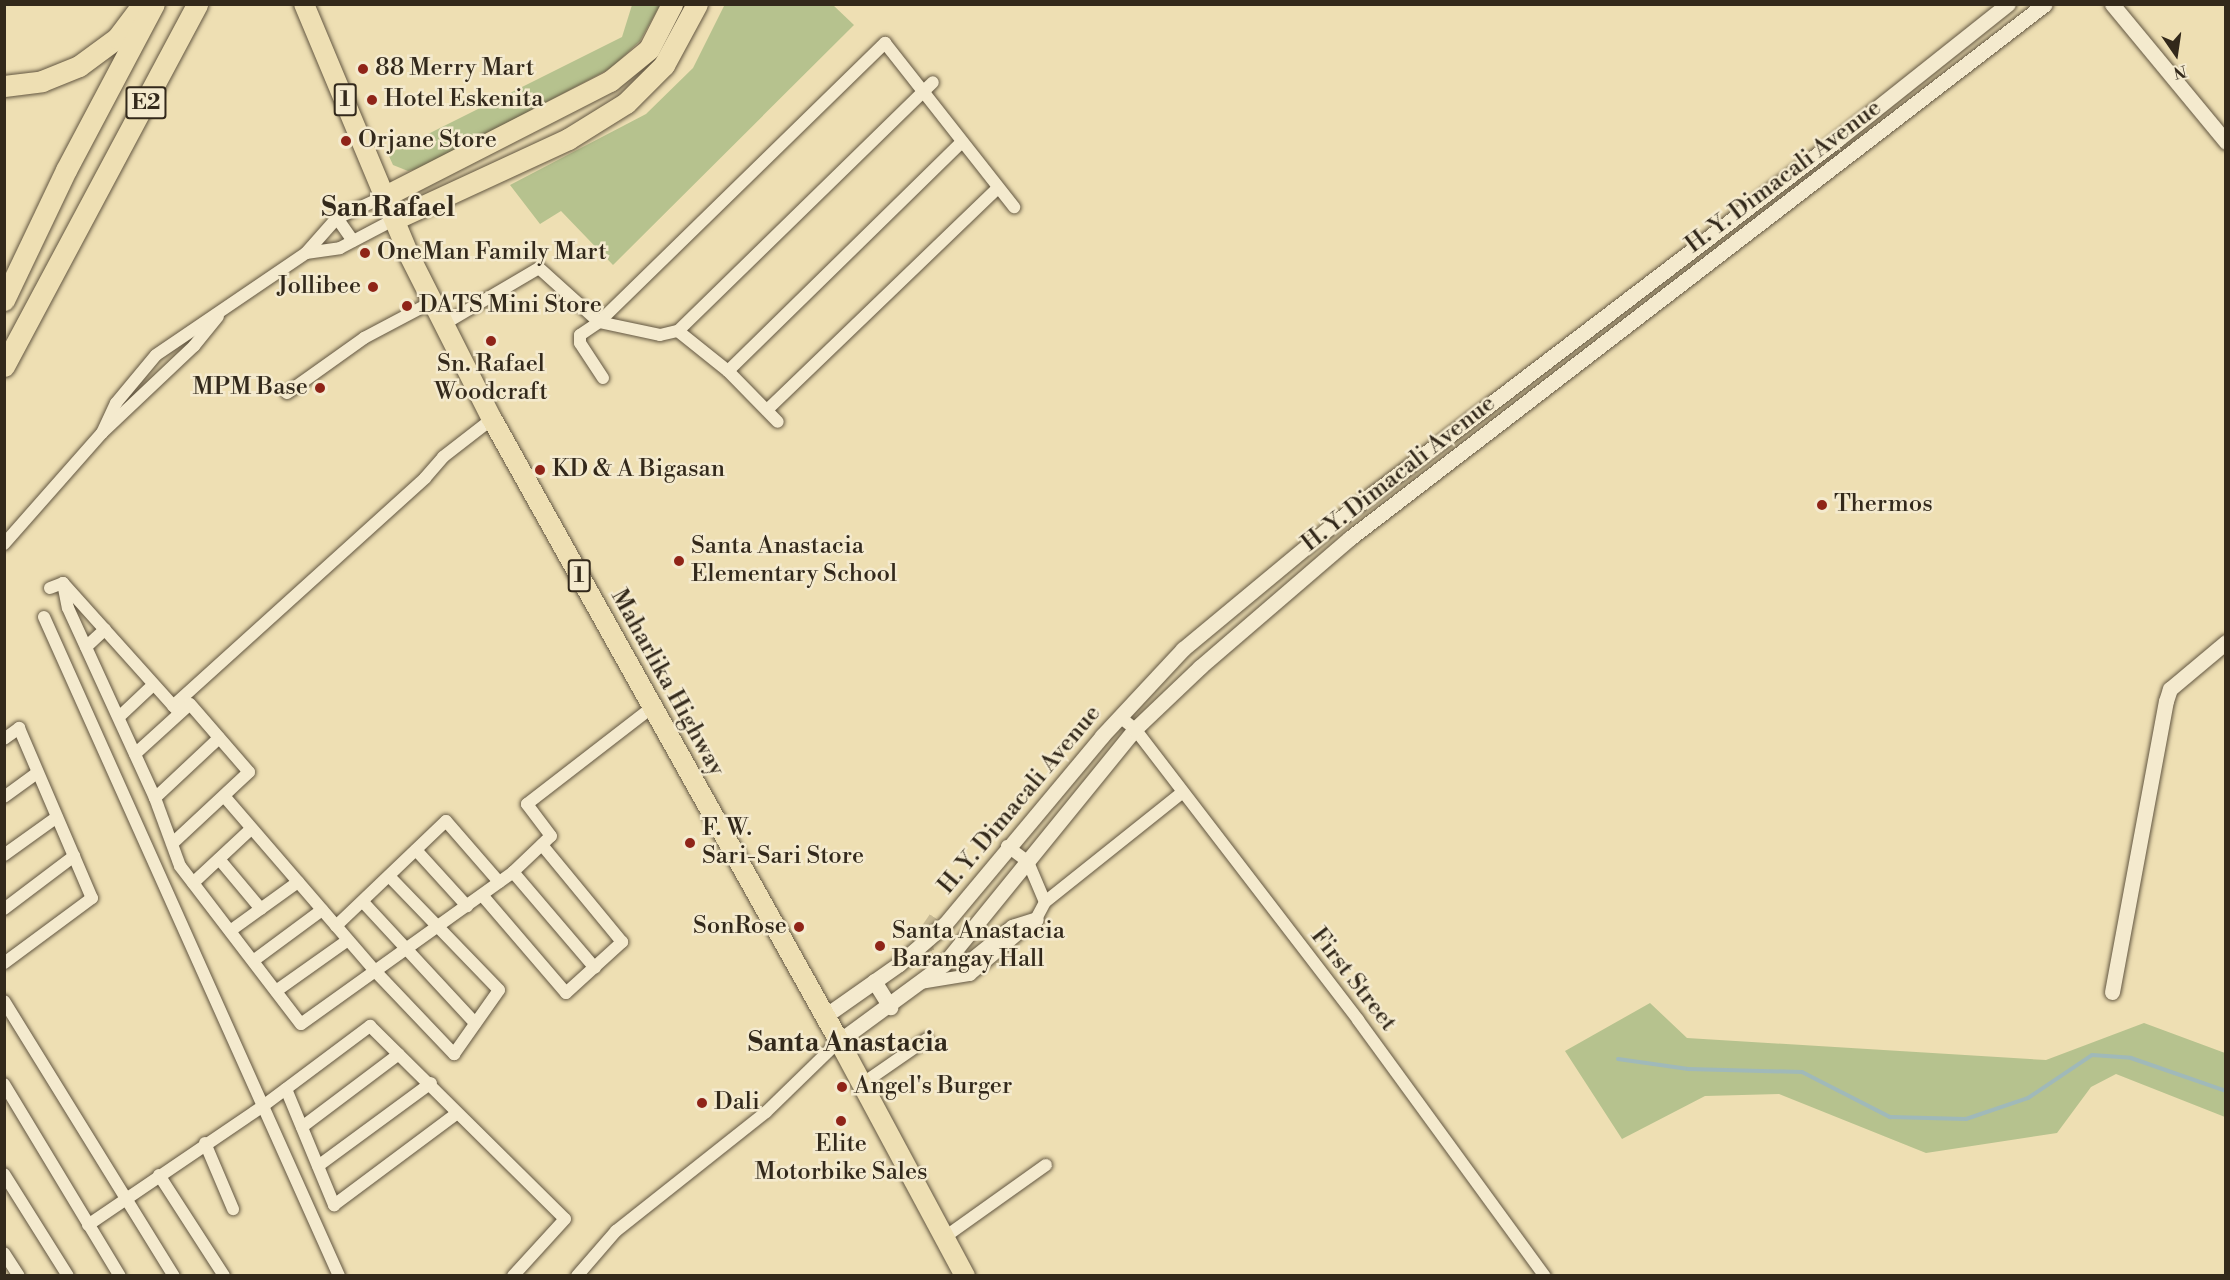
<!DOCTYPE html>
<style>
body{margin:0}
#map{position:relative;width:2230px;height:1280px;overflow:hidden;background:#eedfb3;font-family:"Libre Bodoni",serif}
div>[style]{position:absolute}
.green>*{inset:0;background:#b6c28e}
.stream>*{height:4px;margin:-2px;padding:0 2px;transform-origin:2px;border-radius:2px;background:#a0b9b9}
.tertiary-tunnel>*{height:15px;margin-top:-7.5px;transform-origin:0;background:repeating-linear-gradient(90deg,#c9bb95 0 15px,transparent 0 23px)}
.roads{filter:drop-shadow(0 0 2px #625641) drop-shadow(0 0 2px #625641)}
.minor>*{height:12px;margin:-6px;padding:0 6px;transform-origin:6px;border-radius:6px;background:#f4eace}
.tertiary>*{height:15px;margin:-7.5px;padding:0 7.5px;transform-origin:7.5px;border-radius:7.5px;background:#f4eace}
.trunk>*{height:20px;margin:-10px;padding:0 10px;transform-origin:10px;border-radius:10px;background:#eedfb3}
.motorway>*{height:21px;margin:-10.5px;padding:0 10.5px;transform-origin:10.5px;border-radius:10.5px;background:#eedfb3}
.dots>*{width:16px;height:16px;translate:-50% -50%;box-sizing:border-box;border:3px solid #f4eace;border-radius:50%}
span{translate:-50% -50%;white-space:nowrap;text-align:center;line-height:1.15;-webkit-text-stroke:5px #f4eace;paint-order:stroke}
.shield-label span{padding:2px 4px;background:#f4eace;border:2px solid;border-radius:4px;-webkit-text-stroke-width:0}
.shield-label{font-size:22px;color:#33291b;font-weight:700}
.poi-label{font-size:24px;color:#33291b}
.left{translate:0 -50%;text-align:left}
.right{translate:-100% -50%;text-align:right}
.street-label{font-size:24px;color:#33291b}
.quarter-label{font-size:27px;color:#33291b;font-weight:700}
.frame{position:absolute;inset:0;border:6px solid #33291b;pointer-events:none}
.north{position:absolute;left:2146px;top:24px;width:60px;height:60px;-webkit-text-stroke:4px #f4eace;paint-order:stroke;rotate:167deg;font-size:16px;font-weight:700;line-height:24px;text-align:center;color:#33291b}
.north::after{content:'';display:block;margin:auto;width:21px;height:27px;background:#33291b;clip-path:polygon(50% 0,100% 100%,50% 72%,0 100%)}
</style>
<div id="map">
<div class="green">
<div style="clip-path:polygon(725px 4px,833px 5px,854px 25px,613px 265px,561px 211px,540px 224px,510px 185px,646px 114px,693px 68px)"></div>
<div style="clip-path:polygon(632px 5px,660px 5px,640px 41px,611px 68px,422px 168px,408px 171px,393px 165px,388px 154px,622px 37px)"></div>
<div style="clip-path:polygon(1650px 1003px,1687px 1038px,2046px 1060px,2144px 1023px,2225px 1053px,2225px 1117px,2116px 1074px,2091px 1087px,2057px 1133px,1926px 1153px,1779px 1094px,1705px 1096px,1622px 1139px,1565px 1051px)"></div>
</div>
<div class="stream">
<div style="left:1618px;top:1059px;width:71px;rotate:8.1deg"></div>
<div style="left:1688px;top:1069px;width:114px;rotate:1.5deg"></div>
<div style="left:1802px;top:1072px;width:99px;rotate:27.1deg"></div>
<div style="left:1890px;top:1117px;width:76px;rotate:1.5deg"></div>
<div style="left:1966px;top:1119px;width:65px;rotate:-18.7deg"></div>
<div style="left:2028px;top:1098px;width:77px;rotate:-33.9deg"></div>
<div style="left:2092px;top:1055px;width:39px;rotate:4deg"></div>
<div style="left:2131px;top:1058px;width:101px;rotate:19.2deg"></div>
</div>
<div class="tertiary-tunnel">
<div style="left:936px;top:918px;width:23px;rotate:124deg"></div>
<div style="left:923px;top:937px;width:23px;rotate:75deg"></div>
<div style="left:929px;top:959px;width:23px;rotate:25deg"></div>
<div style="left:950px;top:969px;width:23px;rotate:-23deg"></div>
</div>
<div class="roads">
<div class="minor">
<div style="left:337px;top:218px;width:28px;rotate:55deg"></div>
<div style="left:306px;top:253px;width:34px;rotate:-8deg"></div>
<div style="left:340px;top:248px;width:62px;rotate:-27.8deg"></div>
<div style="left:444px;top:324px;width:110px;rotate:-30.5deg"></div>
<div style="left:539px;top:268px;width:81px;rotate:42deg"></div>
<div style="left:599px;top:322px;width:62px;rotate:12deg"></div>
<div style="left:660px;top:335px;width:18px;rotate:-13deg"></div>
<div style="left:678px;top:331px;width:356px;rotate:-44.3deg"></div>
<div style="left:678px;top:331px;width:64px;rotate:38.7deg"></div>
<div style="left:728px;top:371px;width:71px;rotate:45.6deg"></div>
<div style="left:728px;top:371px;width:326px;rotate:-44.4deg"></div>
<div style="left:603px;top:378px;width:42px;rotate:-123.3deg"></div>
<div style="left:580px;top:343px;width:8px;rotate:-90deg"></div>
<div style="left:580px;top:335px;width:23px;rotate:-34deg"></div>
<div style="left:599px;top:322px;width:400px;rotate:-44.3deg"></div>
<div style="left:885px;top:43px;width:209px;rotate:51.8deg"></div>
<div style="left:287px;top:393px;width:95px;rotate:-35.5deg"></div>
<div style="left:364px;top:338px;width:77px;rotate:-27.9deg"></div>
<div style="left:767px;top:410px;width:319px;rotate:-43.9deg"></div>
<div style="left:102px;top:433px;width:33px;rotate:-65deg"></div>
<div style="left:116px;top:403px;width:62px;rotate:-50.2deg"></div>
<div style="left:156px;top:355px;width:181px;rotate:-34.2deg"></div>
<div style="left:306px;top:253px;width:47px;rotate:-48.5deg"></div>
<div style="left:337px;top:218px;width:53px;rotate:-24.6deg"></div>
<div style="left:4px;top:544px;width:148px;rotate:-48.6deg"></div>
<div style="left:102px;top:433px;width:127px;rotate:-43.4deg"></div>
<div style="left:194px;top:346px;width:38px;rotate:-51deg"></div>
<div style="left:63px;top:583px;width:25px;rotate:79deg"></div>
<div style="left:68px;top:608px;width:209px;rotate:65.4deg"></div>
<div style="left:155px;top:798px;width:72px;rotate:69.8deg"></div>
<div style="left:180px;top:866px;width:199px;rotate:52.6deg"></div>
<div style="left:301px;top:1024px;width:261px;rotate:-35.6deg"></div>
<div style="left:513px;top:872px;width:52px;rotate:-43.5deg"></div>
<div style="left:551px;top:836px;width:40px;rotate:-127deg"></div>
<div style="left:527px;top:804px;width:157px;rotate:-37.7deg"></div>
<div style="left:50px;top:588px;width:14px;rotate:-21deg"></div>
<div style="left:63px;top:583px;width:171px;rotate:48.1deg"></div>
<div style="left:44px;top:617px;width:722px;rotate:65.88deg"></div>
<div style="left:86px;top:647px;width:26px;rotate:-43deg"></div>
<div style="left:173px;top:706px;width:340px;rotate:-42.1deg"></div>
<div style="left:425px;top:478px;width:28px;rotate:-49deg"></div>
<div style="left:443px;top:457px;width:62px;rotate:-37.8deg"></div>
<div style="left:119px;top:717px;width:45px;rotate:-43.2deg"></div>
<div style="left:1120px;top:717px;width:19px;rotate:39deg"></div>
<div style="left:1135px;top:729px;width:367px;rotate:52.5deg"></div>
<div style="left:1358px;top:1020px;width:317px;rotate:53.9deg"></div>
<div style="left:4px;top:739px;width:19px;rotate:-36deg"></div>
<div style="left:19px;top:728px;width:185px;rotate:66.8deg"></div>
<div style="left:92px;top:898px;width:109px;rotate:143.5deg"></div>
<div style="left:135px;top:754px;width:74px;rotate:-42.3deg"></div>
<div style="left:190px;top:704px;width:90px;rotate:49.1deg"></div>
<div style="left:249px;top:772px;width:103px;rotate:137deg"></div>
<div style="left:224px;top:796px;width:231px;rotate:49.2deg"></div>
<div style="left:375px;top:971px;width:115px;rotate:46.4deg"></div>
<div style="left:454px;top:1054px;width:78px;rotate:-54.9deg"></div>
<div style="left:499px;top:990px;width:158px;rotate:-134deg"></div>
<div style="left:4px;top:797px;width:41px;rotate:-36deg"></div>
<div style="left:155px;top:798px;width:88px;rotate:-43.2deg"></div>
<div style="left:1007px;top:846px;width:26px;rotate:37deg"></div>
<div style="left:1028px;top:862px;width:43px;rotate:67deg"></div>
<div style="left:416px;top:850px;width:76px;rotate:47.7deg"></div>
<div style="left:4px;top:855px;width:65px;rotate:-35.6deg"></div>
<div style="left:219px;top:859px;width:65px;rotate:50deg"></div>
<div style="left:513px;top:872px;width:126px;rotate:49.5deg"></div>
<div style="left:193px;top:883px;width:79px;rotate:-43deg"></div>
<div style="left:482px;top:895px;width:129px;rotate:49.4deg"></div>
<div style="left:566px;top:993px;width:76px;rotate:-42.3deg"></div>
<div style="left:622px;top:942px;width:126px;rotate:-129.5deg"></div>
<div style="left:363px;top:902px;width:165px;rotate:47.2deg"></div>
<div style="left:4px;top:909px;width:88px;rotate:-37.1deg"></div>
<div style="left:336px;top:926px;width:152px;rotate:-43.7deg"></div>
<div style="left:446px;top:821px;width:81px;rotate:49deg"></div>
<div style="left:230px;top:931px;width:84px;rotate:-35.8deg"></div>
<div style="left:253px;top:961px;width:86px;rotate:-36.5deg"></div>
<div style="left:920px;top:983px;width:51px;rotate:-9.1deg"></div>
<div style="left:970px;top:975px;width:87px;rotate:-40.3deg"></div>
<div style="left:1036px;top:919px;width:19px;rotate:-62deg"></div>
<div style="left:1045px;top:902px;width:176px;rotate:-38.6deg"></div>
<div style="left:276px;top:991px;width:88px;rotate:-35.3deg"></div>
<div style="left:4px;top:1001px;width:323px;rotate:58.3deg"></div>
<div style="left:4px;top:1084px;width:224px;rotate:58.9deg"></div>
<div style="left:862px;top:1084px;width:79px;rotate:-34.7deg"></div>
<div style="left:286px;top:1089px;width:126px;rotate:67.5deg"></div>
<div style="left:334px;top:1205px;width:152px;rotate:-36.7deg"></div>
<div style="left:302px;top:1127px;width:121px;rotate:-37deg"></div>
<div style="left:205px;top:1143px;width:72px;rotate:67deg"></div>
<div style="left:318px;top:1166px;width:140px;rotate:-36.3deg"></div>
<div style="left:4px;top:1174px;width:120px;rotate:57.9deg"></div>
<div style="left:159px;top:1175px;width:120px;rotate:57.2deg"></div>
<div style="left:88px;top:1225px;width:212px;rotate:-34.2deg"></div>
<div style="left:263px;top:1106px;width:134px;rotate:-36.8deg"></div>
<div style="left:370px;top:1026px;width:274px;rotate:44.7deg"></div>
<div style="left:565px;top:1219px;width:77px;rotate:132.4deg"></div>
<div style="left:945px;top:1237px;width:124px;rotate:-35.5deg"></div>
<div style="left:4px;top:1253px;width:27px;rotate:57deg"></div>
<div style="left:577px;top:1276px;width:60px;rotate:-49.1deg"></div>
<div style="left:616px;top:1231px;width:191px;rotate:-38.4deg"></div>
<div style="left:766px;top:1112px;width:102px;rotate:-44.2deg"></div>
</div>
<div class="tertiary">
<div style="left:2112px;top:4px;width:179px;rotate:50.4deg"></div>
<div style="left:971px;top:960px;width:53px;rotate:-38.8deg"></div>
<div style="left:1012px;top:927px;width:25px;rotate:-18deg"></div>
<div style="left:874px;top:981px;width:31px;rotate:58deg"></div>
<div style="left:2112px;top:992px;width:296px;rotate:-79.5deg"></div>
<div style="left:2166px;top:701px;width:13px;rotate:-72deg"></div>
<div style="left:2170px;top:689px;width:73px;rotate:-40deg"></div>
<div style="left:825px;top:1016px;width:90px;rotate:-35.1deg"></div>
<div style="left:899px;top:964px;width:61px;rotate:-41deg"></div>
<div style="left:945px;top:924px;width:245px;rotate:-50.1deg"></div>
<div style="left:1102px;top:736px;width:119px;rotate:-47deg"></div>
<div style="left:1183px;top:649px;width:200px;rotate:-39.7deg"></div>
<div style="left:1337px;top:521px;width:630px;rotate:-37.32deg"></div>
<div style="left:1838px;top:139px;width:217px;rotate:-38.5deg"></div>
<div style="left:839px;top:1041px;width:130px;rotate:-36.3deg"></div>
<div style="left:944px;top:964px;width:303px;rotate:-50.9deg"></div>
<div style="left:1135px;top:729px;width:90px;rotate:-43.6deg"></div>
<div style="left:1200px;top:667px;width:198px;rotate:-40.7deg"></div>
<div style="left:1350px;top:538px;width:876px;rotate:-37.54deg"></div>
</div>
<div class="trunk">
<div style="left:304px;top:4px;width:272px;rotate:67.3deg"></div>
<div style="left:409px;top:255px;width:184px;rotate:63.2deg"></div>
<div style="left:492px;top:419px;width:712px;rotate:60.84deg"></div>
<div style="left:839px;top:1041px;width:267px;rotate:61.8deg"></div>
</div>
<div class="motorway">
<div style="left:4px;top:86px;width:38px;rotate:-7deg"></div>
<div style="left:42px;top:81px;width:40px;rotate:-22deg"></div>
<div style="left:79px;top:66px;width:47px;rotate:-36.4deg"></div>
<div style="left:117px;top:38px;width:41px;rotate:-52.9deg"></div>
<div style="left:385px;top:196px;width:253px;rotate:-27.1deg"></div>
<div style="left:610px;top:81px;width:50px;rotate:-39.4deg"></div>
<div style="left:649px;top:49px;width:51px;rotate:-62.9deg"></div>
<div style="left:395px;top:219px;width:191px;rotate:-24.8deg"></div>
<div style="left:568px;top:139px;width:68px;rotate:-31.8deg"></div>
<div style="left:626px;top:103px;width:54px;rotate:-45deg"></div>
<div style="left:664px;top:65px;width:69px;rotate:-61.6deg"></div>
<div style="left:4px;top:300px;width:144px;rotate:-64.5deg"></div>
<div style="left:66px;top:170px;width:188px;rotate:-62.1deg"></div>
<div style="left:4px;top:366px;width:410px;rotate:-61.9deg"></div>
</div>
</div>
<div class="dots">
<div style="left:363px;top:69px;background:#8f2418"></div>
<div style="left:372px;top:100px;background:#8f2418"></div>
<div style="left:346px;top:141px;background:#8f2418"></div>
<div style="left:365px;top:253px;background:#8f2418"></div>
<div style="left:373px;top:287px;background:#8f2418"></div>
<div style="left:407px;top:306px;background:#8f2418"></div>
<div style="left:491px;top:341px;background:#8f2418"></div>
<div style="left:320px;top:388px;background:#8f2418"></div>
<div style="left:540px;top:470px;background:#8f2418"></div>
<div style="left:1822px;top:505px;background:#8f2418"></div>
<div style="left:679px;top:561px;background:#8f2418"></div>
<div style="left:690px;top:843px;background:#8f2418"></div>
<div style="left:799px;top:927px;background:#8f2418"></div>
<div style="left:880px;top:946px;background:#8f2418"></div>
<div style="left:842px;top:1087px;background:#8f2418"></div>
<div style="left:702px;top:1103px;background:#8f2418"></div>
<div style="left:841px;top:1121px;background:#8f2418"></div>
</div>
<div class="shield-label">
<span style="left:345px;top:100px">1</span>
<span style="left:146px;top:103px">E2</span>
<span style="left:579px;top:576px">1</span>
</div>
<div class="poi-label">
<span class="left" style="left:375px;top:69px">88 Merry Mart</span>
<span class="left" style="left:384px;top:100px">Hotel Eskenita</span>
<span class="left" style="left:358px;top:141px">Orjane Store</span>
<span class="left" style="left:377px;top:253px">OneMan Family Mart</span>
<span class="right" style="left:361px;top:287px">Jollibee</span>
<span class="left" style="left:419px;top:306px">DATS Mini Store</span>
<span style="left:491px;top:379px">Sn. Rafael<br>Woodcraft</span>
<span class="right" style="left:308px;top:388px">MPM Base</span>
<span class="left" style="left:552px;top:470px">KD &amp; A Bigasan</span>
<span class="left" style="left:1834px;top:505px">Thermos</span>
<span class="left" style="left:691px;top:561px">Santa Anastacia<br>Elementary School</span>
<span class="left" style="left:702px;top:843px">F. W.<br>Sari-Sari Store</span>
<span class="right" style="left:787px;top:927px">SonRose</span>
<span class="left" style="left:892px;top:946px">Santa Anastacia<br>Barangay Hall</span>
<span class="left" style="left:854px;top:1087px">Angel's Burger</span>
<span class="left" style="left:714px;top:1103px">Dali</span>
<span style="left:841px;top:1159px">Elite<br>Motorbike Sales</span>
</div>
<div class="street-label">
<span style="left:1784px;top:177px;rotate:-37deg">H. Y. Dimacali Avenue</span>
<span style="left:1399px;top:474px;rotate:-38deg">H. Y. Dimacali Avenue</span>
<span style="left:667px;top:683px;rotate:61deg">Maharlika Highway</span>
<span style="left:1020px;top:800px;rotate:-50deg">H. Y. Dimacali Avenue</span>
<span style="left:1353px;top:980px;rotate:52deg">First Street</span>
</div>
<div class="quarter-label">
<span style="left:388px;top:209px">San Rafael</span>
<span style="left:848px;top:1044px">Santa Anastacia</span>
</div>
<div class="frame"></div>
<div class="north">N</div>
</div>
